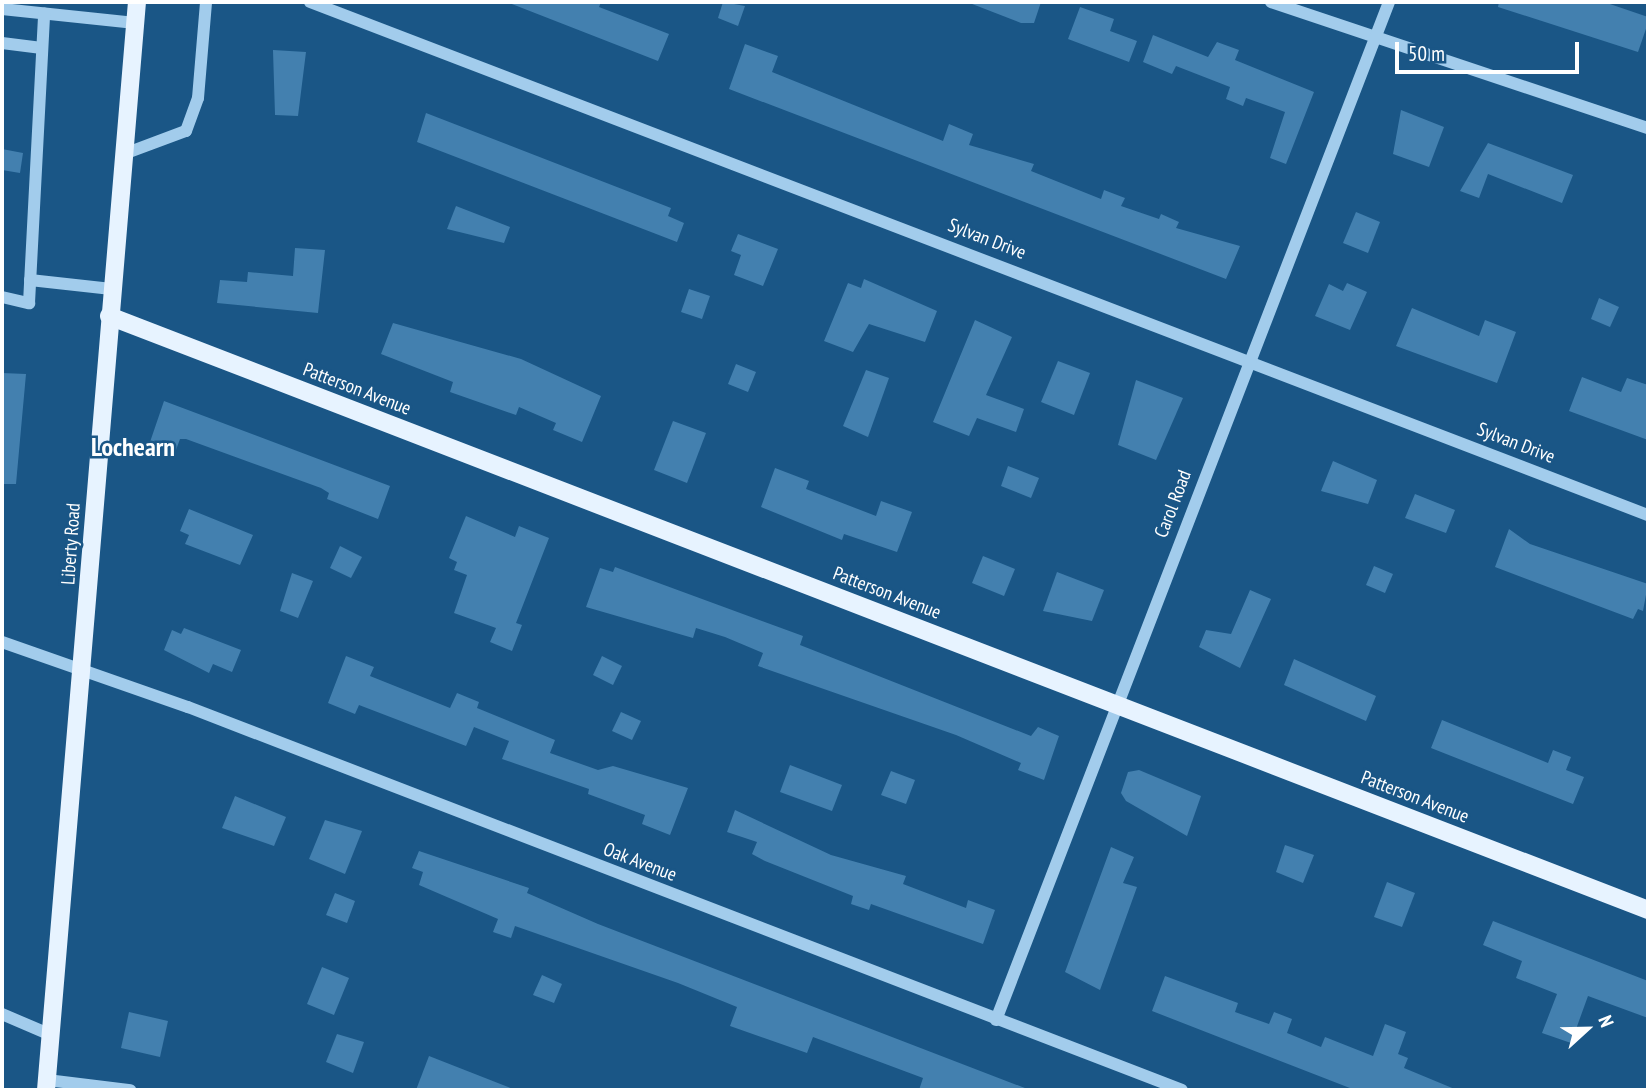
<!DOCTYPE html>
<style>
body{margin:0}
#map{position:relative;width:1650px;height:1092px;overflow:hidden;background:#1a5686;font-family:"PT Sans Narrow",sans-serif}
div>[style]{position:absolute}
.building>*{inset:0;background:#4380af}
.minor>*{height:12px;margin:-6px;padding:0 6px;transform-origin:6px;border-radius:6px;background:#a2ccec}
.major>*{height:18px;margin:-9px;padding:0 9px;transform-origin:9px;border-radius:9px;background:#e7f3ff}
span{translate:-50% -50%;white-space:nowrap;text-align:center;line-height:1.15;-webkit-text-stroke:5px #1a5686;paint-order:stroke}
.street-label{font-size:19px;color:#fff}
.district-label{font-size:26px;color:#fff;font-weight:700}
.frame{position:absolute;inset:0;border:4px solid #fff;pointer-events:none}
.north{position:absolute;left:1552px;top:994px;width:70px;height:70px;-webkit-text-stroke:5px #1a5686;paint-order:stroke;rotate:68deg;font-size:19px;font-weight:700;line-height:28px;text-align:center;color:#fff}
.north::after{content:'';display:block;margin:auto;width:24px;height:32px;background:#fff;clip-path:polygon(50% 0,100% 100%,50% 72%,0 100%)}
.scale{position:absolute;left:1395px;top:42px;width:184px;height:32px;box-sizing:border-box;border:4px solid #fff;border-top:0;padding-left:9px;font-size:21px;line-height:24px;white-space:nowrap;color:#fff;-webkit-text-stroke:5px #1a5686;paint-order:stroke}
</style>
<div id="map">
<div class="building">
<div style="clip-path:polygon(507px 2px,601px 2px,599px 7px,669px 34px,658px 61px)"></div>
<div style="clip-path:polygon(723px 2px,745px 6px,738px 26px,718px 18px)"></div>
<div style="clip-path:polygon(967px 2px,1041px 2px,1034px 23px,1021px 23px)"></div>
<div style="clip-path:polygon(1499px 2px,1604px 2px,1648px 17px,1648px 23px,1638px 52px,1498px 7px)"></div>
<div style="clip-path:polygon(1080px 7px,1114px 19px,1110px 31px,1137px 41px,1129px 62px,1068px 39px)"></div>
<div style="clip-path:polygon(1153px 35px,1208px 57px,1217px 42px,1239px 50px,1235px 60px,1314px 92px,1286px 164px,1270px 158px,1285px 112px,1246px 98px,1243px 106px,1226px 99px,1230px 87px,1176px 66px,1172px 74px,1143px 62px)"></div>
<div style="clip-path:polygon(745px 44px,778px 56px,772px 72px,943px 141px,949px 124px,973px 134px,969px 145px,1034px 164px,1031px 171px,1101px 199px,1104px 190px,1125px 198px,1121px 206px,1159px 219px,1161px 214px,1179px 222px,1176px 228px,1240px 246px,1226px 279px,729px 89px)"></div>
<div style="clip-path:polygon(273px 50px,306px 52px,298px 116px,275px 115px)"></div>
<div style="clip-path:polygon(1401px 110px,1444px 127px,1429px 167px,1393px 154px)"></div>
<div style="clip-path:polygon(426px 113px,671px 208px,668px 216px,684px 223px,677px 242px,417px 142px)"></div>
<div style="clip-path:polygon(1488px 143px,1573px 175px,1562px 203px,1488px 174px,1479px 198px,1460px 191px)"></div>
<div style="clip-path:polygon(2px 149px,23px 153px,20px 173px,2px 170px)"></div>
<div style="clip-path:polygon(456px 206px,510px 227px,504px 243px,447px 229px)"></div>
<div style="clip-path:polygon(1356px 212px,1380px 222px,1368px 253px,1343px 243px)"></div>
<div style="clip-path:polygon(738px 234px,778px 249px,763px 286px,734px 275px,741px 255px,731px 251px)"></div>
<div style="clip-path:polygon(295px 248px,325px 250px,318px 313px,217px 303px,220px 280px,247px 282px,248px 272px,293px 276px)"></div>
<div style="clip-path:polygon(864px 279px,937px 311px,925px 342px,869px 324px,853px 352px,824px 341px,848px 283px,861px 288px)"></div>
<div style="clip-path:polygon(1347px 283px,1367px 292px,1350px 330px,1315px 316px,1329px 284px,1343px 291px)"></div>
<div style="clip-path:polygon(689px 289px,710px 296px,702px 319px,681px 312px)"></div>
<div style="clip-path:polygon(1599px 298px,1619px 307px,1610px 327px,1591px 319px)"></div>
<div style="clip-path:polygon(1412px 308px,1479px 336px,1485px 320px,1516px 332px,1497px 383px,1396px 346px)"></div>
<div style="clip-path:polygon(975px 320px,1012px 337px,986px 395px,1024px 409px,1016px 432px,977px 418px,969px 436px,933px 422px)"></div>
<div style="clip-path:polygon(393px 323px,521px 359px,601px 396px,582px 442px,553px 430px,556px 423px,519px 407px,516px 415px,450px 392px,453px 382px,381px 354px)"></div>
<div style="clip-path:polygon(1058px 361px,1090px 373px,1074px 415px,1041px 402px)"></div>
<div style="clip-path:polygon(736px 364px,756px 372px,748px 392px,728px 384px)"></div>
<div style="clip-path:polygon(866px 370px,889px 378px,868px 437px,843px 426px)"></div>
<div style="clip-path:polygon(2px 373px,26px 374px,16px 484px,2px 484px)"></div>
<div style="clip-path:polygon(1582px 377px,1621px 392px,1627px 378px,1648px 385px,1648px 440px,1569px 411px)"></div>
<div style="clip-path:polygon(1136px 380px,1183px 398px,1156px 460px,1118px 445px)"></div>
<div style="clip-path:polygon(164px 401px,390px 486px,378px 519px,327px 499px,329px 493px,321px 488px,186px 439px,180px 439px,176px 450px,150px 442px)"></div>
<div style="clip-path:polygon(673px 421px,706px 433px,687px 483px,654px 470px)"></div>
<div style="clip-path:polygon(1333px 461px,1377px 480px,1368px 504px,1321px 491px)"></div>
<div style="clip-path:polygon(1008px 466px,1039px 478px,1031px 498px,1001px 486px)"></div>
<div style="clip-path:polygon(775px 468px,809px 481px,806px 489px,876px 516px,881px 501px,912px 512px,897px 552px,844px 534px,842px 540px,761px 507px)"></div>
<div style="clip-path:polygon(1415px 494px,1455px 510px,1446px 533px,1405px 518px)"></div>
<div style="clip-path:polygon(189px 509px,253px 535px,240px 565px,185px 544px,189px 535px,180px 531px)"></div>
<div style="clip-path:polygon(466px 516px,515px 537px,519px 526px,549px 538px,516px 623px,522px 625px,512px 651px,490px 642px,496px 628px,454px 613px,467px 575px,454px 570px,457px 562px,449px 558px)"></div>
<div style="clip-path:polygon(1509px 529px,1530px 544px,1648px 584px,1643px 611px,1638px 609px,1633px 619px,1495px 567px)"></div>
<div style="clip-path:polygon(340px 546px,362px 557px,351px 578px,330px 568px)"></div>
<div style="clip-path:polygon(983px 556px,1015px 569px,1004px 596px,972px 583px)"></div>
<div style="clip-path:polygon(1374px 566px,1393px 574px,1385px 593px,1366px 585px)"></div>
<div style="clip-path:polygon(615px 567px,803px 636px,800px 645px,1031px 736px,1038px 727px,1059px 736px,1044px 780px,1018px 770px,1021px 763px,956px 735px,758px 666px,763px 653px,725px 637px,696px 628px,693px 638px,586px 607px,600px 568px,613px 572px)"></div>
<div style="clip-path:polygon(1057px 572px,1104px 590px,1092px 621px,1043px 611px)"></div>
<div style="clip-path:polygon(292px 573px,313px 581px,298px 618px,280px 611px)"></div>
<div style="clip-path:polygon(1250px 590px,1271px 599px,1240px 668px,1199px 647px,1206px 630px,1231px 634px)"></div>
<div style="clip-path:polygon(184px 628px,241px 650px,232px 672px,213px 664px,209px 673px,164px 650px,172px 630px,181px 634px)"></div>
<div style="clip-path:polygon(346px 656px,374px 667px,370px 676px,450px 708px,457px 693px,479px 702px,477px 708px,555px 740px,550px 753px,598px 770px,613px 766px,688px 788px,670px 835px,642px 824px,645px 815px,588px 794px,589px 789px,502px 759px,509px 741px,474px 727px,466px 746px,359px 705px,355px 714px,328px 703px)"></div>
<div style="clip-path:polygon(602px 656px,622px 666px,613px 685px,593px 675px)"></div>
<div style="clip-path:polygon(1294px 659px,1376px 696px,1366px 721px,1284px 685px)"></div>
<div style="clip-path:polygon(621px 712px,641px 721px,632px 740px,612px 731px)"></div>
<div style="clip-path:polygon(1442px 720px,1548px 763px,1553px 750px,1571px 757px,1566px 770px,1584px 777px,1573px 804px,1431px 748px)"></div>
<div style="clip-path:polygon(790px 765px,842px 785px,832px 811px,780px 792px)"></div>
<div style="clip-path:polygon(1139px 770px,1201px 796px,1187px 836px,1126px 801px,1121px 793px,1128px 772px)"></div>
<div style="clip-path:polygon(891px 771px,915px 780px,906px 804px,881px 795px)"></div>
<div style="clip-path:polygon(235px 796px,286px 817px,274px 846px,222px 828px)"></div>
<div style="clip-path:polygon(735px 810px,831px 855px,906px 876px,903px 884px,966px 908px,968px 900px,995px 910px,983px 944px,871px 904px,869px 910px,851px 904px,853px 896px,765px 861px,752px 854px,757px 842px,727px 832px)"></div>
<div style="clip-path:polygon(325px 820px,362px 831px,345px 874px,309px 859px)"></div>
<div style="clip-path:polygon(1285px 845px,1314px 855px,1303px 883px,1276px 872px)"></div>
<div style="clip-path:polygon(1111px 847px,1134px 857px,1123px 883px,1137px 887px,1100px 990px,1065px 972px)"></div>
<div style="clip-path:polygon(419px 851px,529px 888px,527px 893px,598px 924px,1030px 1090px,919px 1090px,923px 1078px,813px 1037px,807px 1053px,730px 1026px,737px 1007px,678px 983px,515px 926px,511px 938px,493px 932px,498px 919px,419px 885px,423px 872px,412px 868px)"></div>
<div style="clip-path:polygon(1387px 882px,1415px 893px,1402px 927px,1374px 917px)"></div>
<div style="clip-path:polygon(335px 893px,355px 901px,347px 923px,326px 915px)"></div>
<div style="clip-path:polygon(1493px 921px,1648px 981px,1648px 1018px,1588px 996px,1571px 1043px,1542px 1033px,1557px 994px,1516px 978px,1522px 961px,1483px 945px)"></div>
<div style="clip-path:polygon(322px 967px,349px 978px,334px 1015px,307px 1004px)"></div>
<div style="clip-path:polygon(542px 975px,562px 984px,554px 1003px,533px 995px)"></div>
<div style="clip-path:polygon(1165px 976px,1238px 1003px,1235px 1012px,1269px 1024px,1274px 1012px,1292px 1019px,1287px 1033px,1321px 1047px,1325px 1037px,1373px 1056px,1385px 1024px,1406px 1032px,1398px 1054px,1408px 1058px,1404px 1068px,1457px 1090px,1355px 1090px,1152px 1011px)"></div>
<div style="clip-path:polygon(129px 1012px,168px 1021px,160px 1057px,121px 1048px)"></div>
<div style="clip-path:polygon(337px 1034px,364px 1042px,353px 1073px,326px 1062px)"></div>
<div style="clip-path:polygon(429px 1056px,513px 1089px,512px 1090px,416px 1090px)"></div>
</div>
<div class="minor">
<div style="left:310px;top:2px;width:1433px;rotate:20.98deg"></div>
<div style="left:1271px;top:2px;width:397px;rotate:18.5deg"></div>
<div style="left:2px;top:9px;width:134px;rotate:6deg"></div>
<div style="left:2px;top:43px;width:40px;rotate:7.1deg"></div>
<div style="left:124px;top:154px;width:66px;rotate:-20.4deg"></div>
<div style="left:186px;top:131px;width:35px;rotate:-70deg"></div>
<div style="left:198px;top:98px;width:96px;rotate:-85.2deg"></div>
<div style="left:30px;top:280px;width:82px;rotate:6.3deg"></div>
<div style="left:2px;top:297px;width:28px;rotate:13deg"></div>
<div style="left:29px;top:303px;width:290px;rotate:-87deg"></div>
<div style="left:2px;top:642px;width:197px;rotate:19.3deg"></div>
<div style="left:188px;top:707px;width:1065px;rotate:21.07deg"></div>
<div style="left:2px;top:1014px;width:53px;rotate:23.2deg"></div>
<div style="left:996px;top:1020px;width:1091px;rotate:-68.89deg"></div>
<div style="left:47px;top:1080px;width:84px;rotate:6.9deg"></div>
</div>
<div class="major">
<div style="left:109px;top:316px;width:1650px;rotate:21.1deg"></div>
<div style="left:46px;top:1090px;width:1092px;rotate:-85.22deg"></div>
</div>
<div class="street-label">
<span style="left:987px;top:239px;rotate:21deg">Sylvan Drive</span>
<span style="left:357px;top:389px;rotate:21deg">Patterson Avenue</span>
<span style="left:1516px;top:443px;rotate:21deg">Sylvan Drive</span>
<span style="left:1173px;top:504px;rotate:-69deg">Carol Road</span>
<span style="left:71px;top:544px;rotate:-86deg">Liberty Road</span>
<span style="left:887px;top:593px;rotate:21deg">Patterson Avenue</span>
<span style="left:1415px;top:797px;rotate:21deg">Patterson Avenue</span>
<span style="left:640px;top:862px;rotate:21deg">Oak Avenue</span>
</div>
<div class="district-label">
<span style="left:133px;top:447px">Lochearn</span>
</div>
<div class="frame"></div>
<div class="north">N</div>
<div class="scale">50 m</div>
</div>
